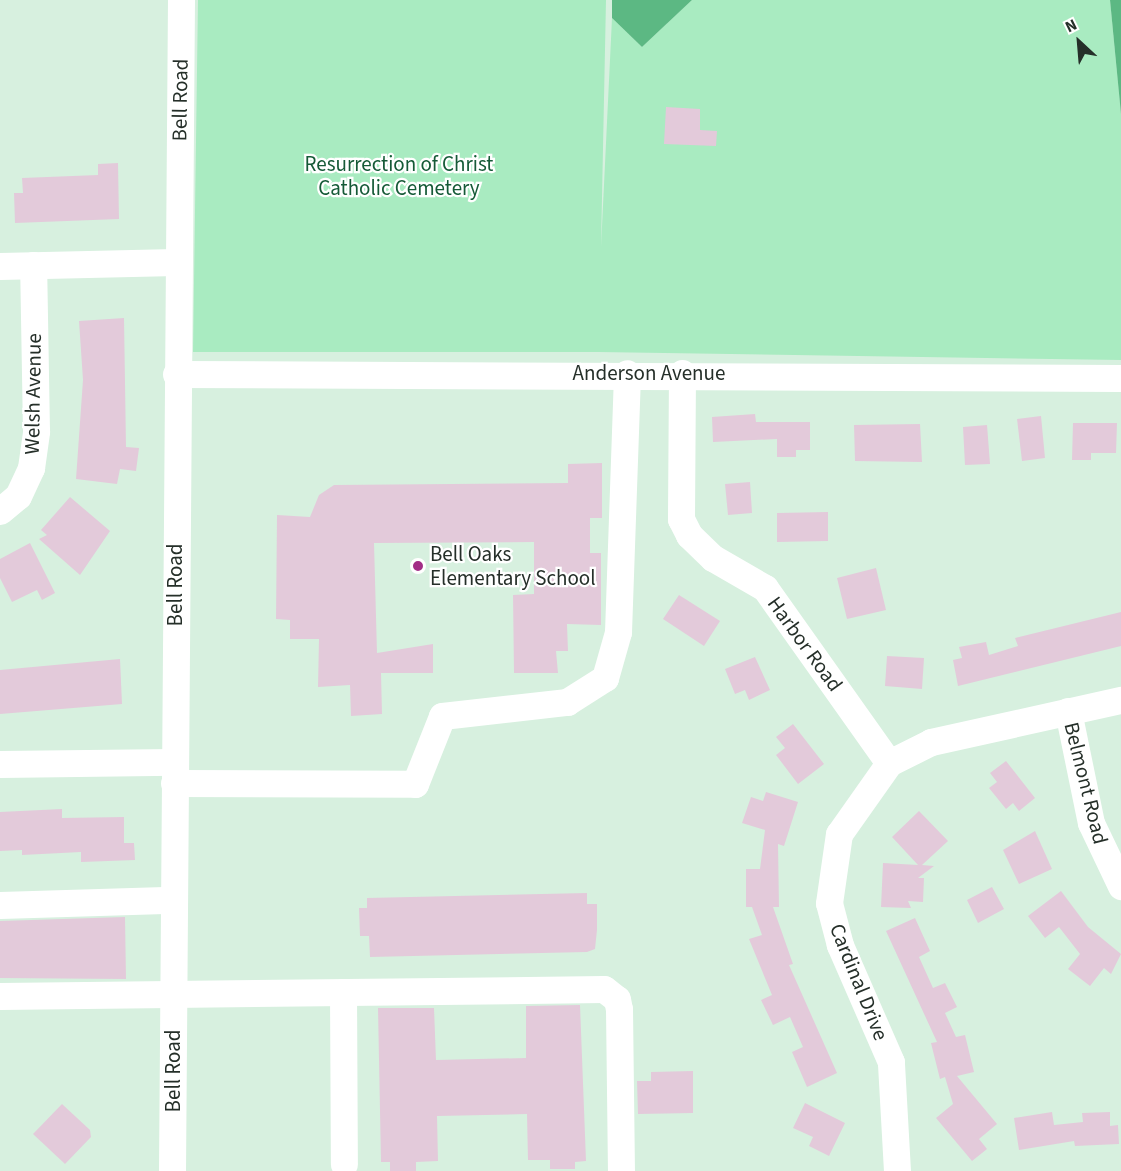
<!DOCTYPE html>
<style>
body{margin:0}
#map{position:relative;width:1121px;height:1171px;overflow:hidden;background:#d7f0df;font-family:"Source Sans 3",sans-serif}
div>[style]{position:absolute}
.green>*{inset:0;background:#a9ebc1}
.forest>*{inset:0;background:#5cb883}
.building>*{inset:0;background:#e3cada}
.minor>*{height:27px;margin:-13.5px;padding:0 13.5px;transform-origin:13.5px;border-radius:13.5px;background:#fff}
.dots>*{width:16px;height:16px;translate:-50% -50%;box-sizing:border-box;border:3px solid #fff;border-radius:50%}
span{translate:-50% -50%;white-space:nowrap;text-align:center;line-height:1.15;-webkit-text-stroke:4.5px #fff;paint-order:stroke}
.street-label{font-size:21px;color:#252f29}
.park-label{font-size:21px;color:#155a37}
.poi-label{font-size:21px;color:#252f29}
.left{translate:0 -50%;text-align:left}
.north{position:absolute;left:1049px;top:12px;width:60px;height:60px;-webkit-text-stroke:4px #fff;paint-order:stroke;rotate:334deg;font-size:16px;font-weight:700;line-height:24px;text-align:center;color:#252f29}
.north::after{content:'';display:block;margin:auto;width:21px;height:27px;background:#252f29;clip-path:polygon(50% 0,100% 100%,50% 72%,0 100%)}
</style>
<div id="map">
<div class="green">
<div style="clip-path:polygon(198px 0,606px 0,601px 247px,612px 18px,642px 47px,692px 0,1110px 0,1121px 114px,1121px 360px,598px 352px,193px 352px)"></div>
</div>
<div class="forest">
<div style="clip-path:polygon(612px 0,692px 0,642px 47px,612px 18px)"></div>
<div style="clip-path:polygon(1110px 0,1121px 0,1121px 114px)"></div>
</div>
<div class="building">
<div style="clip-path:polygon(666px 107px,700px 109px,700px 130px,717px 131px,716px 146px,664px 144px)"></div>
<div style="clip-path:polygon(118px 163px,119px 219px,15px 223px,14px 193px,23px 193px,22px 178px,98px 175px,98px 164px)"></div>
<div style="clip-path:polygon(124px 318px,126px 447px,139px 448px,136px 471px,120px 469px,117px 484px,76px 479px,83px 380px,79px 321px)"></div>
<div style="clip-path:polygon(755px 414px,756px 422px,810px 422px,810px 450px,796px 450px,796px 457px,777px 457px,777px 439px,713px 442px,712px 417px)"></div>
<div style="clip-path:polygon(1041px 416px,1045px 458px,1022px 461px,1017px 419px)"></div>
<div style="clip-path:polygon(1073px 423px,1117px 423px,1116px 453px,1091px 453px,1091px 460px,1072px 460px)"></div>
<div style="clip-path:polygon(920px 424px,922px 462px,855px 461px,854px 425px)"></div>
<div style="clip-path:polygon(987px 425px,990px 464px,965px 465px,963px 427px)"></div>
<div style="clip-path:polygon(602px 463px,602px 518px,590px 518px,590px 553px,601px 553px,601px 625px,567px 624px,568px 651px,556px 651px,558px 673px,514px 673px,513px 595px,534px 594px,534px 542px,374px 543px,377px 653px,433px 644px,433px 673px,381px 673px,382px 714px,351px 716px,350px 685px,318px 687px,319px 639px,290px 639px,290px 620px,276px 619px,277px 515px,310px 517px,319px 495px,334px 485px,568px 483px,568px 464px)"></div>
<div style="clip-path:polygon(750px 482px,752px 513px,728px 515px,725px 484px)"></div>
<div style="clip-path:polygon(70px 497px,110px 531px,80px 575px,39px 539px,47px 535px,41px 530px)"></div>
<div style="clip-path:polygon(828px 512px,828px 541px,777px 542px,777px 513px)"></div>
<div style="clip-path:polygon(30px 543px,55px 593px,42px 600px,37px 590px,12px 602px,0 578px,0 559px)"></div>
<div style="clip-path:polygon(876px 568px,886px 610px,847px 619px,837px 578px)"></div>
<div style="clip-path:polygon(679px 595px,720px 621px,704px 646px,663px 619px)"></div>
<div style="clip-path:polygon(1121px 612px,1121px 646px,958px 686px,953px 660px,962px 658px,959px 647px,986px 642px,989px 655px,1018px 646px,1015px 638px)"></div>
<div style="clip-path:polygon(887px 656px,924px 658px,922px 689px,885px 686px)"></div>
<div style="clip-path:polygon(755px 657px,770px 690px,749px 700px,745px 690px,735px 694px,725px 669px)"></div>
<div style="clip-path:polygon(120px 659px,122px 704px,0 714px,0 670px)"></div>
<div style="clip-path:polygon(793px 724px,824px 764px,798px 784px,776px 755px,785px 748px,776px 737px)"></div>
<div style="clip-path:polygon(1006px 761px,1035px 798px,1019px 811px,1013px 803px,1006px 809px,989px 788px,997px 782px,990px 773px)"></div>
<div style="clip-path:polygon(766px 792px,798px 802px,784px 846px,778px 844px,779px 907px,773px 907px,793px 964px,789px 965px,837px 1073px,807px 1087px,792px 1052px,803px 1047px,790px 1017px,773px 1025px,761px 1000px,772px 995px,749px 939px,762px 935px,752px 907px,746px 907px,746px 869px,760px 869px,765px 830px,742px 823px,751px 797px,763px 801px)"></div>
<div style="clip-path:polygon(62px 809px,62px 818px,124px 817px,124px 843px,134px 843px,135px 860px,81px 862px,81px 852px,22px 855px,22px 850px,0 851px,0 812px)"></div>
<div style="clip-path:polygon(919px 811px,948px 841px,922px 865px,934px 866px,918px 878px,924px 878px,923px 902px,908px 901px,911px 908px,881px 907px,883px 863px,918px 865px,892px 837px)"></div>
<div style="clip-path:polygon(1035px 831px,1052px 869px,1019px 884px,1003px 850px)"></div>
<div style="clip-path:polygon(992px 887px,1004px 909px,978px 923px,967px 900px)"></div>
<div style="clip-path:polygon(1061px 891px,1088px 927px,1121px 954px,1111px 974px,1104px 968px,1090px 986px,1068px 969px,1080px 954px,1059px 927px,1045px 938px,1028px 916px)"></div>
<div style="clip-path:polygon(587px 893px,587px 904px,597px 904px,597px 930px,595px 949px,587px 952px,370px 957px,369px 936px,360px 936px,359px 908px,367px 908px,367px 898px)"></div>
<div style="clip-path:polygon(125px 917px,126px 979px,0 978px,0 921px)"></div>
<div style="clip-path:polygon(915px 918px,930px 951px,919px 957px,933px 988px,945px 983px,957px 1007px,945px 1013px,956px 1037px,965px 1035px,974px 1072px,957px 1076px,997px 1124px,979px 1139px,987px 1149px,972px 1161px,936px 1118px,953px 1104px,945px 1077px,940px 1079px,931px 1043px,937px 1042px,886px 931px)"></div>
<div style="clip-path:polygon(580px 1005px,586px 1161px,575px 1162px,575px 1169px,550px 1169px,550px 1160px,528px 1160px,527px 1114px,437px 1116px,438px 1161px,416px 1162px,416px 1171px,390px 1171px,390px 1162px,381px 1162px,378px 1008px,434px 1008px,436px 1060px,526px 1058px,526px 1006px)"></div>
<div style="clip-path:polygon(693px 1071px,693px 1113px,638px 1114px,637px 1081px,651px 1081px,651px 1072px)"></div>
<div style="clip-path:polygon(805px 1103px,845px 1123px,829px 1156px,809px 1146px,813px 1137px,793px 1128px)"></div>
<div style="clip-path:polygon(62px 1104px,90px 1130px,91px 1137px,65px 1164px,33px 1134px)"></div>
<div style="clip-path:polygon(1052px 1112px,1054px 1125px,1083px 1122px,1082px 1113px,1110px 1112px,1110px 1126px,1118px 1125px,1119px 1144px,1075px 1146px,1074px 1141px,1019px 1150px,1014px 1118px)"></div>
</div>
<div class="minor">
<div style="left:0;top:266px;width:176px;rotate:-1.3deg"></div>
<div style="left:682px;top:373px;width:146px;rotate:90.4deg"></div>
<div style="left:681px;top:519px;width:18px;rotate:63deg"></div>
<div style="left:689px;top:535px;width:33px;rotate:44deg"></div>
<div style="left:713px;top:558px;width:60px;rotate:30deg"></div>
<div style="left:765px;top:588px;width:214px;rotate:54.7deg"></div>
<div style="left:176px;top:374px;width:945px;rotate:0.24deg"></div>
<div style="left:0;top:511px;width:23px;rotate:-40deg"></div>
<div style="left:18px;top:496px;width:31px;rotate:-65deg"></div>
<div style="left:31px;top:468px;width:37px;rotate:-82deg"></div>
<div style="left:36px;top:431px;width:166px;rotate:-91deg"></div>
<div style="left:1068px;top:711px;width:114px;rotate:78.4deg"></div>
<div style="left:1091px;top:823px;width:70px;rotate:64.5deg"></div>
<div style="left:0;top:764px;width:174px;rotate:-0.7deg"></div>
<div style="left:174px;top:783px;width:241px;rotate:0.2deg"></div>
<div style="left:415px;top:784px;width:73px;rotate:-68.3deg"></div>
<div style="left:442px;top:716px;width:126px;rotate:-6.4deg"></div>
<div style="left:567px;top:702px;width:45px;rotate:-32.3deg"></div>
<div style="left:605px;top:678px;width:48px;rotate:-74.2deg"></div>
<div style="left:618px;top:632px;width:259px;rotate:-88deg"></div>
<div style="left:0;top:905px;width:173px;rotate:-1.7deg"></div>
<div style="left:343px;top:992px;width:172px;rotate:89.7deg"></div>
<div style="left:0;top:996px;width:604px;rotate:-0.66deg"></div>
<div style="left:604px;top:989px;width:16px;rotate:38deg"></div>
<div style="left:617px;top:999px;width:10px;rotate:79deg"></div>
<div style="left:619px;top:1009px;width:162px;rotate:89.3deg"></div>
<div style="left:172px;top:1171px;width:1171px;rotate:-89.56deg"></div>
<div style="left:897px;top:1171px;width:109px;rotate:-93.2deg"></div>
<div style="left:891px;top:1062px;width:128px;rotate:-113.6deg"></div>
<div style="left:840px;top:945px;width:43px;rotate:-104.7deg"></div>
<div style="left:829px;top:903px;width:70px;rotate:-81.8deg"></div>
<div style="left:839px;top:834px;width:87px;rotate:-54.8deg"></div>
<div style="left:889px;top:763px;width:47px;rotate:-26.6deg"></div>
<div style="left:931px;top:742px;width:195px;rotate:-12.5deg"></div>
</div>
<div class="dots">
<div style="left:418px;top:566px;background:#a22d86"></div>
</div>
<div class="street-label">
<span style="left:180px;top:100px;rotate:-89deg">Bell Road</span>
<span style="left:649px;top:373px">Anderson Avenue</span>
<span style="left:33px;top:394px;rotate:-89deg">Welsh Avenue</span>
<span style="left:175px;top:585px;rotate:-90deg">Bell Road</span>
<span style="left:805px;top:644px;rotate:54deg">Harbor Road</span>
<span style="left:1086px;top:783px;rotate:76deg">Belmont Road</span>
<span style="left:859px;top:982px;rotate:68deg">Cardinal Drive</span>
<span style="left:173px;top:1071px;rotate:-90deg">Bell Road</span>
</div>
<div class="park-label">
<span style="left:399px;top:176px">Resurrection of Christ<br>Catholic Cemetery</span>
</div>
<div class="poi-label">
<span class="left" style="left:430px;top:566px">Bell Oaks<br>Elementary School</span>
</div>
<div class="north">N</div>
</div>
